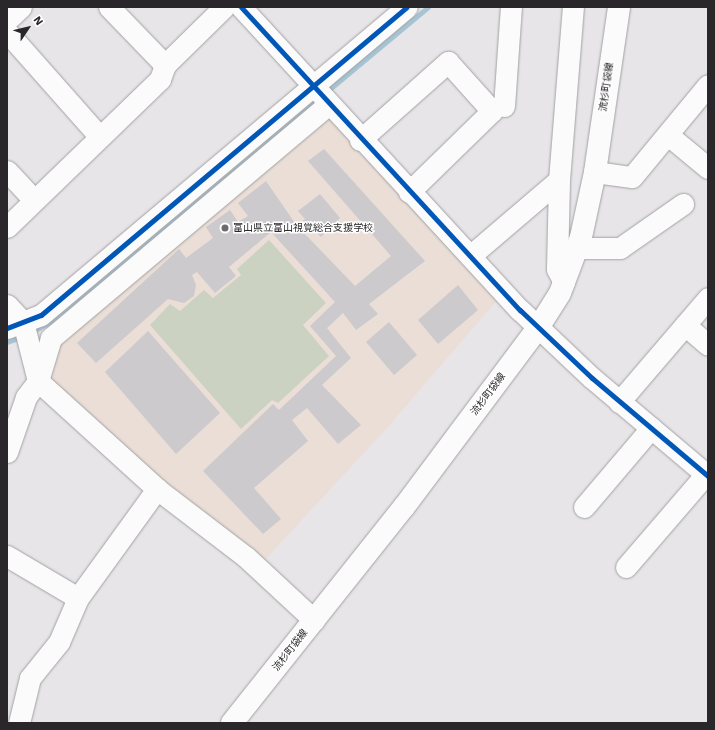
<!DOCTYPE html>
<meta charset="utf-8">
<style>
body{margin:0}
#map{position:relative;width:715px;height:730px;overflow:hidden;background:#e7e5e8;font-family:"Work Sans","Noto Sans JP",sans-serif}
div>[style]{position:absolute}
.education>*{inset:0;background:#eaded7}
.green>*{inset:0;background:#cbd2c2}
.stream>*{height:5px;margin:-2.5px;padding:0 2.5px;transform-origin:2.5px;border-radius:2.5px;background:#a6c4d4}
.building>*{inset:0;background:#cccacc}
.roads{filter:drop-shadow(0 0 1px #a2a1a3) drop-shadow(0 0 1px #a2a1a3)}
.minor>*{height:21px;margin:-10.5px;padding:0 10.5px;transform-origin:10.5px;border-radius:10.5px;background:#fbfbfc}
.major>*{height:22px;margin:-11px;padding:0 11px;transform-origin:11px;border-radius:11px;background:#fbfbfc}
.cycleway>*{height:5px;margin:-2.5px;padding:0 2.5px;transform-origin:2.5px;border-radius:2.5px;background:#0057b8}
.dots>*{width:11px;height:11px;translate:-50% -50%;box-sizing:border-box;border:2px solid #fff;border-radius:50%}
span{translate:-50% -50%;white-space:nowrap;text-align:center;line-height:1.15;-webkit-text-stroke:3px #fff;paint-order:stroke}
.street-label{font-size:10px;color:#292729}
.poi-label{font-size:10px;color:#292729}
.left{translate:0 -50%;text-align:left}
.frame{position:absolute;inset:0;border:8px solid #292729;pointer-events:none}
.north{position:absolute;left:8px;top:8px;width:40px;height:40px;-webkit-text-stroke:3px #fff;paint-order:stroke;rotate:55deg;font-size:11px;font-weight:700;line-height:16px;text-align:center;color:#292729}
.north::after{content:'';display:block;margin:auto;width:14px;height:18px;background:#292729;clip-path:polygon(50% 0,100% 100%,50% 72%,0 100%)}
</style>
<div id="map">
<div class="education">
<div style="clip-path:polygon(325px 115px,498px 299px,387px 428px,262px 563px,51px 385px,59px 339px)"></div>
</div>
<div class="green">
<div style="clip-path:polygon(269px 240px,326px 303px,303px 325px,329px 356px,278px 403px,272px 400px,241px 429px,150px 325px,170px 304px,180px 311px,204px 290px,213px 298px,241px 275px,237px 269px)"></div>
</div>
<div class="stream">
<div style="left:326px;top:92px;width:133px;rotate:-39.8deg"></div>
<div style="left:30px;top:333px;width:34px;rotate:-30deg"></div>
<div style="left:60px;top:316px;width:338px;rotate:-40deg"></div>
<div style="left:7px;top:342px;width:15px;rotate:-20deg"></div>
</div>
<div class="building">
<div style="clip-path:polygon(324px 149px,425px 261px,369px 304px,378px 314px,356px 330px,343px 313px,327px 328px,351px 358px,322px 385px,361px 425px,338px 444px,307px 408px,292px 420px,308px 441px,254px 488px,281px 519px,263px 534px,203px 471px,273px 404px,279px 410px,336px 356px,310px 326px,335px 302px,271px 232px,229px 267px,236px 276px,215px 293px,197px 272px,192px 275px,196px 285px,194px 296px,184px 303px,168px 299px,96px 363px,77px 343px,179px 249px,186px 258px,213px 238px,206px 227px,230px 210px,238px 222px,248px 216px,238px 203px,266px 181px,297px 226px,305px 219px,298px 211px,320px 194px,340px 218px,321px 237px,312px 228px,304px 233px,355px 286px,391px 256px,308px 161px)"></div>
<div style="clip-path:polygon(458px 285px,478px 310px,438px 344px,418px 320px)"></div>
<div style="clip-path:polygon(389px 322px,417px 355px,394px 375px,366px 342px)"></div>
<div style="clip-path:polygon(148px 331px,220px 413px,176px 454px,105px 372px)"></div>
</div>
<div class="roads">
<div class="minor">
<div style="left:109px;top:7px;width:81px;rotate:46deg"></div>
<div style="left:241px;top:7px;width:412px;rotate:47.4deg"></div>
<div style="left:520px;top:310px;width:99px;rotate:43.4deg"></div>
<div style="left:592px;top:378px;width:152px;rotate:40.2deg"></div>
<div style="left:7px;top:20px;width:19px;rotate:-43deg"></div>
<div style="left:7px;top:32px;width:140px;rotate:48.5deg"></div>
<div style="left:504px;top:106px;width:99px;rotate:-86deg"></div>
<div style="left:668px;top:135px;width:52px;rotate:39.5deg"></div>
<div style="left:360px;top:140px;width:118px;rotate:-41.6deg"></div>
<div style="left:448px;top:62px;width:66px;rotate:48.1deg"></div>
<div style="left:492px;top:111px;width:116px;rotate:135.7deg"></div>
<div style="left:7px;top:171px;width:40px;rotate:47deg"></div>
<div style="left:595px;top:172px;width:37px;rotate:8deg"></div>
<div style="left:632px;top:177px;width:119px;rotate:-50.4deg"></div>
<div style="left:559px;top:180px;width:89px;rotate:91.3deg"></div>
<div style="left:557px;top:269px;width:15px;rotate:62deg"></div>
<div style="left:7px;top:227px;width:213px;rotate:-44deg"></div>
<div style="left:160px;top:79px;width:15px;rotate:-70deg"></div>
<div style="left:165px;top:65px;width:83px;rotate:-44.5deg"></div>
<div style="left:576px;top:248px;width:44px"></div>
<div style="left:620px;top:248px;width:77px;rotate:-34.9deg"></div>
<div style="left:470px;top:256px;width:117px;rotate:-40.5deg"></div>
<div style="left:559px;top:180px;width:174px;rotate:-85.4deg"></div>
<div style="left:7px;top:305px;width:23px;rotate:47deg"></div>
<div style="left:23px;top:322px;width:61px;rotate:75.7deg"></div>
<div style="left:38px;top:381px;width:161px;rotate:42.2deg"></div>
<div style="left:685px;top:325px;width:30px;rotate:41deg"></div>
<div style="left:7px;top:328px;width:36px;rotate:-21deg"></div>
<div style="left:41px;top:315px;width:478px;rotate:-40.1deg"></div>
<div style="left:619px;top:402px;width:137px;rotate:-49.4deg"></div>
<div style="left:7px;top:452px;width:58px;rotate:-70.9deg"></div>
<div style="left:26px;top:397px;width:20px;rotate:-53deg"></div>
<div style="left:38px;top:381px;width:45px;rotate:-73.2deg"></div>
<div style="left:51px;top:338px;width:362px;rotate:-40.1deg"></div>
<div style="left:584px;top:507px;width:104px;rotate:-49.7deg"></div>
<div style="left:7px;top:556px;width:82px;rotate:30.6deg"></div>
<div style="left:626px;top:567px;width:123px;rotate:-49.3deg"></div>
<div style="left:19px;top:723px;width:46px;rotate:-76.3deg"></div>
<div style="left:30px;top:678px;width:46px;rotate:-51.1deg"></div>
<div style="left:59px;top:642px;width:48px;rotate:-66.6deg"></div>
<div style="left:78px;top:598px;width:135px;rotate:-54.1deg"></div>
<div style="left:157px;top:489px;width:112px;rotate:37.4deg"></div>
<div style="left:246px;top:557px;width:93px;rotate:42.8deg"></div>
</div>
<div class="major">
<div style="left:232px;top:723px;width:276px;rotate:-51.5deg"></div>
<div style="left:404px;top:507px;width:224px;rotate:-53.2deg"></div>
<div style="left:538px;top:328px;width:41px;rotate:-57.8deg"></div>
<div style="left:560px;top:293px;width:60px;rotate:-69.4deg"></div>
<div style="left:581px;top:237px;width:66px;rotate:-77.8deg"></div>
<div style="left:595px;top:172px;width:167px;rotate:-81.7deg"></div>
</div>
</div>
<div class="cycleway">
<div style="left:241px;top:7px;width:412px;rotate:47.4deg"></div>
<div style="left:520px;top:310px;width:99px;rotate:43.4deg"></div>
<div style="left:592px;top:378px;width:152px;rotate:40.2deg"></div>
<div style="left:7px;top:328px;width:36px;rotate:-21deg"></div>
<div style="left:41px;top:315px;width:478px;rotate:-40.1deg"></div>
</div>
<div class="dots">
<div style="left:225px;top:228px;background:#6c6a6c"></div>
</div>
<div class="street-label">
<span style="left:606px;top:87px;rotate:-82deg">流杉町袋線</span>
<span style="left:488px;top:394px;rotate:-53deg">流杉町袋線</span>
<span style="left:290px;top:650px;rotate:-52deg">流杉町袋線</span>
</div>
<div class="poi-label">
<span class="left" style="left:233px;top:228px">富山県立富山視覚総合支援学校</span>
</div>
<div class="frame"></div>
<div class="north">N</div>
</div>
